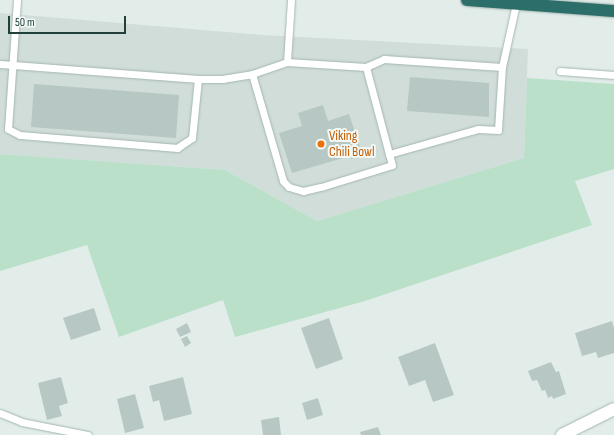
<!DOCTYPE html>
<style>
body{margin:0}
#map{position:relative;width:614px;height:435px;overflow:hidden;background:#e2edea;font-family:"Sofia Sans Condensed",sans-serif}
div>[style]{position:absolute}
.built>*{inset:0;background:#d0ddd9}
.green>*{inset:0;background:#bae0ca}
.building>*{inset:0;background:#b7c8c4}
.roads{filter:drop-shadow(0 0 1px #a4b6b2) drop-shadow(0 0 1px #a4b6b2)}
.lane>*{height:7px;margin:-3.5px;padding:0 3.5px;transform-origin:3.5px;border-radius:3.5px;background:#fff}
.street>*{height:12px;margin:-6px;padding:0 6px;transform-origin:6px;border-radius:6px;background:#fff}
.highway>*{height:12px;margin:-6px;padding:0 6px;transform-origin:6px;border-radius:6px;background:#2b6e6a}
.dots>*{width:11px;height:11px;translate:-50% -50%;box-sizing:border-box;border:2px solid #f3f9f7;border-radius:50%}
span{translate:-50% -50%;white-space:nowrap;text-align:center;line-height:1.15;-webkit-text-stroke:4px #f3f9f7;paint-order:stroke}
.food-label{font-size:14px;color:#c56008}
.left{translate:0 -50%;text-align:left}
.scale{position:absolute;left:8px;top:16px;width:118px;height:18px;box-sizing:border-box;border:2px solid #21403c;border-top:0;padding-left:5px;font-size:12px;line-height:14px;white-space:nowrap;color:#21403c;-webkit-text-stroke:3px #f3f9f7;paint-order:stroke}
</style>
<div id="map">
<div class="built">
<div style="clip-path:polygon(0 13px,262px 35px,528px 49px,524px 158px,317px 221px,225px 170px,0 154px)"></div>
</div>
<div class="green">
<div style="clip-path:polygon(527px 78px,614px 84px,614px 169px,575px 181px,592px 225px,365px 301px,235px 337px,223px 300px,119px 337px,87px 245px,0 271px,0 154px,225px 170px,317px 221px,524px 158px)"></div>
</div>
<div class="building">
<div style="clip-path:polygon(410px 77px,489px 83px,489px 117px,407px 111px)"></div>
<div style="clip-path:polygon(34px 84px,179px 95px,176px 138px,31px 127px)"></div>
<div style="clip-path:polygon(323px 105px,328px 121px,349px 114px,363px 156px,351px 159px,350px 156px,292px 173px,279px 133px,302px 126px,298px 113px)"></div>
<div style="clip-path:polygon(94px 308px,101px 330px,71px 340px,63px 318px)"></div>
<div style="clip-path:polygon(329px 318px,343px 359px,316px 369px,301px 328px)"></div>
<div style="clip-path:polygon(612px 321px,614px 328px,614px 353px,598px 358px,596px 352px,582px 356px,575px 333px)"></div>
<div style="clip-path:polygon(187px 323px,191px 332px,180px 337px,176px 329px)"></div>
<div style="clip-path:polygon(187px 336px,191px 343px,185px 347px,181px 339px)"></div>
<div style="clip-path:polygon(435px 343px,454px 395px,433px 402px,425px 380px,409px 386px,398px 357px)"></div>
<div style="clip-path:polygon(551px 362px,556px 372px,559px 371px,566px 394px,553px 399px,552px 396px,548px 398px,545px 390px,542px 391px,537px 380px,532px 381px,528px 371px)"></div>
<div style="clip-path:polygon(61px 377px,68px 403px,59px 406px,62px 416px,47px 420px,38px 383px)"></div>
<div style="clip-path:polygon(183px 377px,192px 414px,164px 421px,159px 400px,153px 402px,149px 386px)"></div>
<div style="clip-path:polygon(135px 394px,144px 428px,125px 433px,117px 399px)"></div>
<div style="clip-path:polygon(318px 398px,323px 415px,307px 420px,302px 403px)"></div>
<div style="clip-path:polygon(279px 417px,281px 435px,263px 435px,261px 420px)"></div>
<div style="clip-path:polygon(378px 427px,381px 435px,361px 435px,360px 432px)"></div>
</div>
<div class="roads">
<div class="lane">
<div style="left:17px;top:0;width:129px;rotate:94deg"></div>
<div style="left:8px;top:129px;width:13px;rotate:27deg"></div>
<div style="left:20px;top:135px;width:158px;rotate:4.7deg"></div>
<div style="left:177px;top:148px;width:18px;rotate:-34deg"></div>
<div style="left:192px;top:138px;width:59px;rotate:-84.2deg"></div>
<div style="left:291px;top:0;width:62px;rotate:93.7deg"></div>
<div style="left:287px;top:62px;width:37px;rotate:161deg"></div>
<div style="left:252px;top:74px;width:111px;rotate:73.8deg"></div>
<div style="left:283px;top:181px;width:8px;rotate:45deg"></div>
<div style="left:289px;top:187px;width:15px;rotate:16deg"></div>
<div style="left:303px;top:191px;width:18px;rotate:-13deg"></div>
<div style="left:321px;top:187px;width:74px;rotate:-17.2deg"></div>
<div style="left:392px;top:165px;width:11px;rotate:-105deg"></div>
<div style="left:389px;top:154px;width:92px;rotate:-15.7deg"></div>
<div style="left:478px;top:129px;width:20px;rotate:3deg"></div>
<div style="left:498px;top:130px;width:63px;rotate:-86.4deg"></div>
<div style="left:502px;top:67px;width:65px;rotate:-77.5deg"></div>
<div style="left:287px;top:62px;width:79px;rotate:3.6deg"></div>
<div style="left:366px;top:67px;width:20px;rotate:-24deg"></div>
<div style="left:384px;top:59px;width:118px;rotate:3.9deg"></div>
<div style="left:0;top:64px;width:199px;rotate:4.3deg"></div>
<div style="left:198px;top:79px;width:24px"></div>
<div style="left:222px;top:79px;width:30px;rotate:-9deg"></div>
<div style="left:366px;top:67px;width:90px;rotate:75.2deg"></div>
<div style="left:560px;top:71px;width:54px;rotate:4.2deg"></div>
<div style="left:0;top:413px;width:24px;rotate:22deg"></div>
<div style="left:22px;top:422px;width:67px;rotate:11.1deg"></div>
</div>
<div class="street">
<div style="left:562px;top:435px;width:58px;rotate:-26.6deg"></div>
</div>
<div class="highway">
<div style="left:467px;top:0;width:147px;rotate:4.3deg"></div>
</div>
</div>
<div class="dots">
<div style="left:321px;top:144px;background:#e8710a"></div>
</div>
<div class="food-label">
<span class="left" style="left:329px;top:144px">Viking<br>Chili Bowl</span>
</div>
<div class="scale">50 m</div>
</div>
